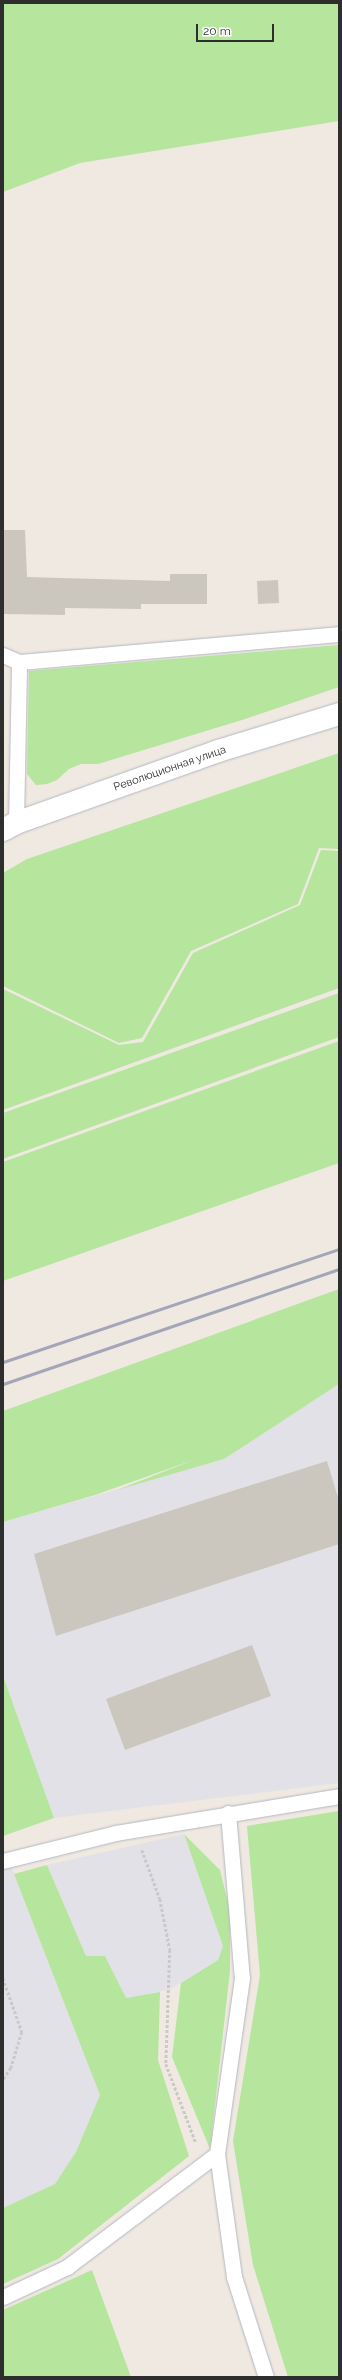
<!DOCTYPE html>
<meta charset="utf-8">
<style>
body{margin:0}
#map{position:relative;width:342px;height:2380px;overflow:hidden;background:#efe9e1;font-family:Raleway,sans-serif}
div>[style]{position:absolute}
.industrial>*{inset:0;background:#e3e1e8}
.green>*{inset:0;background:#b6e59e}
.building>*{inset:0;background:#cbc7bf}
.path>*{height:2.5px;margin-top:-1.25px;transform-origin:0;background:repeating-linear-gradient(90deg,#c9c9c9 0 3px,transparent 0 5px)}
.roads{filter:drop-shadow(0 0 1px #b4b7c1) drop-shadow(0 0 1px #b4b7c1)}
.service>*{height:15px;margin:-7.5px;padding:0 7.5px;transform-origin:7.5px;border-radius:7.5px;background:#fff}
.tertiary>*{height:22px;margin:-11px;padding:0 11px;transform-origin:11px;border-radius:11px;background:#fff}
.rail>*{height:3px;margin:-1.5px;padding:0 1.5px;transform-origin:1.5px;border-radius:1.5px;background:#a3a6b8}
span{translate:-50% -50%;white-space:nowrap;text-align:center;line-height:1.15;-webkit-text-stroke:3px #fff;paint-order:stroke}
.street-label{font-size:11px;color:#2e2e2e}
.frame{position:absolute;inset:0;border:4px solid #2e2e2e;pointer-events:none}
.scale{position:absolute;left:196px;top:24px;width:78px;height:18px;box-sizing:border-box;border:2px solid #2e2e2e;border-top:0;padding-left:5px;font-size:12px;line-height:14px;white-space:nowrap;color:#2e2e2e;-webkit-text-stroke:3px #fff;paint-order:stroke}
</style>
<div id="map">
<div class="industrial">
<div style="clip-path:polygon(339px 1384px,339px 1783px,54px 1818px,3px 1676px,3px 1522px,224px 1459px)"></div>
<div style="clip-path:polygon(184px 1834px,223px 1946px,218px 1960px,170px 1989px,126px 1999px,105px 1956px,86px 1956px,47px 1865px)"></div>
<div style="clip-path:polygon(3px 1846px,113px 2114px,67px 2188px,3px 2216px)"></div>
</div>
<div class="green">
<div style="clip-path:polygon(3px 3px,339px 3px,339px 121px,80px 163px,3px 192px)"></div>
<div style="clip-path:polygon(339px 645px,339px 687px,242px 720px,98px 764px,81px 764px,69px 769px,57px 780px,47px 784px,36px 785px,27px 774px,29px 671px)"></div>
<div style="clip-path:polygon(339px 753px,339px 849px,319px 848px,298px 904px,191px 951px,142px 1038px,119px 1043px,3px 986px,3px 873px,27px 859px)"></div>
<div style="clip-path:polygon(321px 850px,339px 851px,339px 988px,3px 1110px,3px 989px,119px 1045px,143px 1042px,193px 953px,300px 905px)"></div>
<div style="clip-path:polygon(339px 993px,339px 1037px,3px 1159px,3px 1113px)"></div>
<div style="clip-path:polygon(339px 1041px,339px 1163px,3px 1281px,3px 1162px)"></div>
<div style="clip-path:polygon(339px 1289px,339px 1384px,224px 1459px,117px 1490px,196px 1459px,95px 1495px,3px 1522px,3px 1411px)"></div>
<div style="clip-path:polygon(3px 1676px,54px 1818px,3px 1836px)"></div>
<div style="clip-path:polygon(339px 1811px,339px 2377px,288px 2377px,253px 2265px,233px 2141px,260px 1975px,247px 1826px)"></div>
<div style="clip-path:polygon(184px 1834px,220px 1870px,230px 1911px,230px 1971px,210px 2149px,172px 2057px,181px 1983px,218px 1960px,223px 1946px)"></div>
<div style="clip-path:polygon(47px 1865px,86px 1956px,105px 1956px,126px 1998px,160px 1992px,158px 2060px,189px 2156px,58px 2259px,3px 2284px,3px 2208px,55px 2184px,76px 2152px,100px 2095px,14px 1874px)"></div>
<div style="clip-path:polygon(92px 2270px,131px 2377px,3px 2377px,3px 2310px)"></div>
</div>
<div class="building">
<div style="clip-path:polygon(3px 530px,25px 530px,27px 577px,170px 581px,170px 574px,207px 574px,207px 604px,141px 604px,141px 609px,65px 608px,65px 615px,3px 614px)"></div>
<div style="clip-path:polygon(278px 580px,279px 603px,258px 604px,257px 581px)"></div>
<div style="clip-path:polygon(327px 1461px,339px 1501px,339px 1544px,56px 1636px,34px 1554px)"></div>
<div style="clip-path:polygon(252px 1645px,271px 1696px,125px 1750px,106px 1699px)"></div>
</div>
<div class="path">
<div style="left:142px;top:1850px;width:52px;rotate:69.8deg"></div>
<div style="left:160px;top:1899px;width:52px;rotate:78.9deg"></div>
<div style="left:170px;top:1950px;width:114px;rotate:92deg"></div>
<div style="left:166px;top:2064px;width:85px;rotate:69.2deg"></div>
<div style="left:3px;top:1978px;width:57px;rotate:70.6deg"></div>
<div style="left:22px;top:2032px;width:38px;rotate:107deg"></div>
<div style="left:11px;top:2068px;width:14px;rotate:124deg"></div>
</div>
<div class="roads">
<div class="service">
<div style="left:3px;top:655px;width:17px;rotate:24deg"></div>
<div style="left:16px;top:823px;width:161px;rotate:-88.9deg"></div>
<div style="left:19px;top:662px;width:321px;rotate:-5deg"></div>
<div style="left:228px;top:1813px;width:166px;rotate:85.2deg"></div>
<div style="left:242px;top:1978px;width:178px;rotate:98.1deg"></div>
<div style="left:217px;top:2154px;width:124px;rotate:82.1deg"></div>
<div style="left:234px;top:2277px;width:105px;rotate:72.3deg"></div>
<div style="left:3px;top:1861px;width:116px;rotate:-13.9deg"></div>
<div style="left:116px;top:1833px;width:226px;rotate:-9.4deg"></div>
<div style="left:3px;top:2297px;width:71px;rotate:-25.1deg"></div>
<div style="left:67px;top:2267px;width:188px;rotate:-37deg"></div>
</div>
<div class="tertiary">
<div style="left:3px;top:830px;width:15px;rotate:-28deg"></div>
<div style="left:16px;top:823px;width:214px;rotate:-19.6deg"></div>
<div style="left:218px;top:751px;width:127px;rotate:-17deg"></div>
</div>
</div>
<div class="rail">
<div style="left:3px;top:1362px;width:354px;rotate:-18.6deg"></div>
<div style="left:3px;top:1384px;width:355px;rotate:-18.9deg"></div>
</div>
<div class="street-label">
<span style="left:170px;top:769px;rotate:-19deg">Революционная улица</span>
</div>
<div class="frame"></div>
<div class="scale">20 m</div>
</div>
